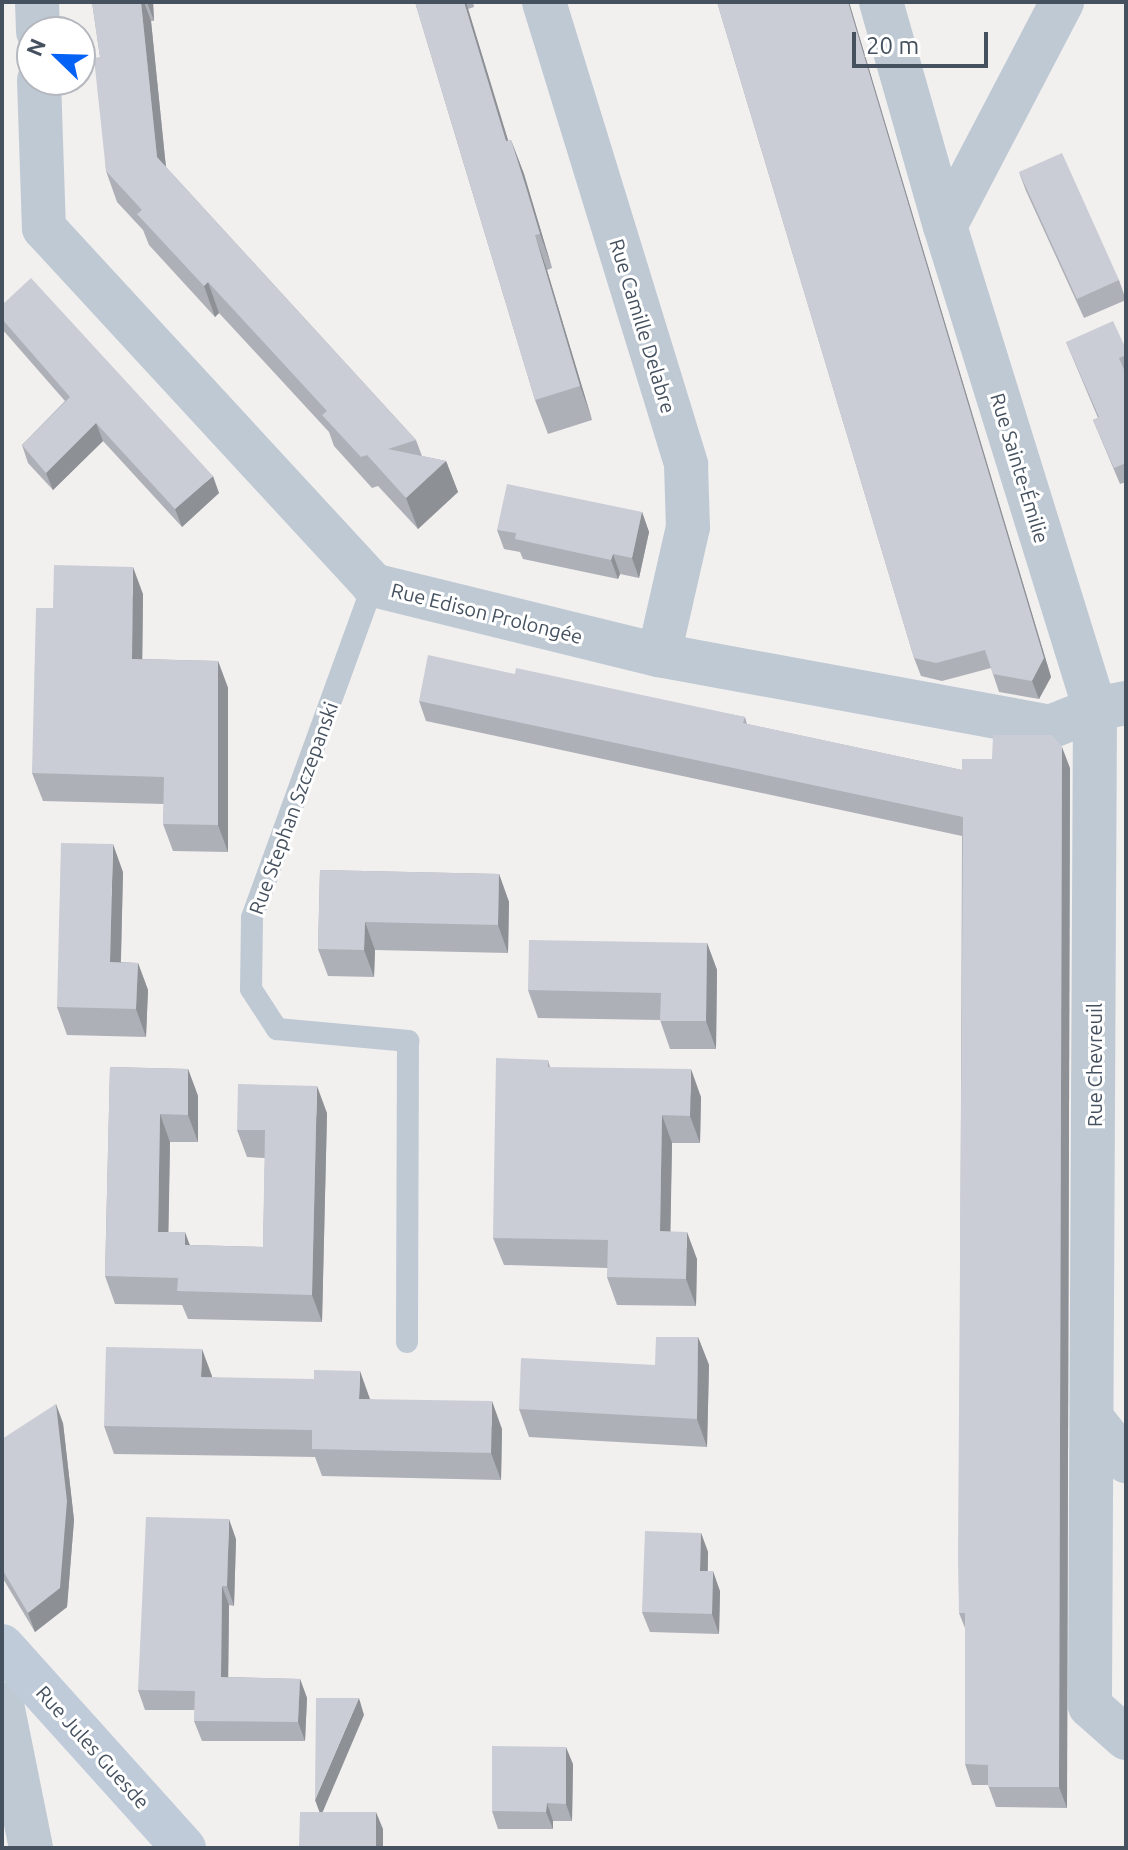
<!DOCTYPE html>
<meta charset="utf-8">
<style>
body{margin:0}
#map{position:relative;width:1128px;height:1850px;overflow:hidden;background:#f2efef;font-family:Ubuntu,sans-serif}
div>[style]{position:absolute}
.lane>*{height:22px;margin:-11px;padding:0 11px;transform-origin:11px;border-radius:11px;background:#bec9d3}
.street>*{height:44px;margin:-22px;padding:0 22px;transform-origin:22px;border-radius:22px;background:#bec9d3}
.secondary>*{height:44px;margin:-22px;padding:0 22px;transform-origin:22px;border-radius:22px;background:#c0cbda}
.wall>*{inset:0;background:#aeb0b7}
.shaded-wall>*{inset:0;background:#8d9095}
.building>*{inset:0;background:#cacdd5}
span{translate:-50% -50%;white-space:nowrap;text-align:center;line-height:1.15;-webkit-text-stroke:6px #fff;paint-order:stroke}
.street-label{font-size:20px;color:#45515f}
.frame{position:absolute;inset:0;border:4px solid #45515f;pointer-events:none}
.north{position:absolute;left:16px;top:16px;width:80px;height:80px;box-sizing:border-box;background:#fff;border:2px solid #b5b9bf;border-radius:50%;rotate:293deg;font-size:22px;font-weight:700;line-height:32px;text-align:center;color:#45515f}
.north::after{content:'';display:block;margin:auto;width:28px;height:36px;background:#0562f6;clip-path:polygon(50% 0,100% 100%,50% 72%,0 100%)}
.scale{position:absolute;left:852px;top:32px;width:136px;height:36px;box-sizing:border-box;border:4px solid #45515f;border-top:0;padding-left:10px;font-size:24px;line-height:28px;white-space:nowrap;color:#45515f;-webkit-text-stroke:6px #fff;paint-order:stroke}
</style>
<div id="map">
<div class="lane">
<div style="left:373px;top:585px;width:354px;rotate:110deg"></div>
<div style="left:252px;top:918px;width:71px;rotate:90.8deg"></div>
<div style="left:251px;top:989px;width:48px;rotate:57deg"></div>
<div style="left:277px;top:1029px;width:132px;rotate:5.2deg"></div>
<div style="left:408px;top:1041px;width:301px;rotate:90.2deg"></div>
</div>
<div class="street">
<div style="left:37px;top:2px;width:30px;rotate:88deg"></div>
<div style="left:544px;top:2px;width:484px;rotate:72.9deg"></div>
<div style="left:686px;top:465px;width:62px;rotate:88.2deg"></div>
<div style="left:688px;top:527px;width:131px;rotate:102.8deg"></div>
<div style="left:881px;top:2px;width:233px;rotate:74.1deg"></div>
<div style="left:945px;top:226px;width:506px;rotate:72.75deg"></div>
<div style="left:1095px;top:709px;width:997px;rotate:90.29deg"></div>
<div style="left:1090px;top:1706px;width:48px;rotate:41.6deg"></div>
<div style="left:39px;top:80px;width:148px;rotate:88.1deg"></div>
<div style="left:44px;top:228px;width:485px;rotate:47.3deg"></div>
<div style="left:373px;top:585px;width:294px;rotate:13.8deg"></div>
<div style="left:659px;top:655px;width:398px;rotate:10.4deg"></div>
<div style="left:1050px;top:727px;width:48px;rotate:-21.8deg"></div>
<div style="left:1095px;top:709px;width:32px;rotate:-11deg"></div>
<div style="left:945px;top:226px;width:253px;rotate:-62.4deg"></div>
<div style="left:1093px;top:1420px;width:53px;rotate:51.2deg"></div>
<div style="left:2px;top:1704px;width:147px;rotate:78.6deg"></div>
</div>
<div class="secondary">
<div style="left:2px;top:1646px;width:272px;rotate:48deg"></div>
</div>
<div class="wall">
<div style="clip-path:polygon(92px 2px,153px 2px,154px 21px,151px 21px,166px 167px,416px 440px,422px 456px,446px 461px,458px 492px,418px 529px,378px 486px,372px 488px,334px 446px,329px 432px,219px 313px,215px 317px,149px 245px,143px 230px,117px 202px,106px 171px,100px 57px)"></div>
<div style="clip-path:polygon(415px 2px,473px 2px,474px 7px,468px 9px,508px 141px,511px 140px,524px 174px,552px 268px,547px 270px,592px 420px,548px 434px,535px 400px)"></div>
<div style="clip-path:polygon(717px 2px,849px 2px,1051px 677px,1039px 699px,999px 692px,991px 668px,942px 681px,921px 676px,914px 658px)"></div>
<div style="clip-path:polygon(1019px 172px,1119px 280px,1126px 300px,1084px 318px,1026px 191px)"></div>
<div style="clip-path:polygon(2px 305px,219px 493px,182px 527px,103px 441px,53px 490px,28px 463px,22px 445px,65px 401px,2px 329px)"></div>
<div style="clip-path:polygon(1066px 342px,1126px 349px,1126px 482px,1120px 484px,1093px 420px,1098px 418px)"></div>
<div style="clip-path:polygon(642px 512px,649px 532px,639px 578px,620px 574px,618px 579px,523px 559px,520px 552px,504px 549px,497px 530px)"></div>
<div style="clip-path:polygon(143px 594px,142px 659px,218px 661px,228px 688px,228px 852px,173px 851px,163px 824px,164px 804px,43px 801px,32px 773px,53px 608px)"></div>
<div style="clip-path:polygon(515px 674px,745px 717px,747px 724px,962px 770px,1070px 768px,1067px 1808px,996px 1807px,988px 1785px,972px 1785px,965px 1764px,965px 1628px,959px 1613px,962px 836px,426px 721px,419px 701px)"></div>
<div style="clip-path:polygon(320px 870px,499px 874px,509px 902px,508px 953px,375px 950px,374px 977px,328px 976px,318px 949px)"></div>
<div style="clip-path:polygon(123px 872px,121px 962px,138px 963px,148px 990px,146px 1037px,67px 1035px,57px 1007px)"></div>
<div style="clip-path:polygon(707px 943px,717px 970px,716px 1049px,670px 1049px,660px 1020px,538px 1018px,528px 990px)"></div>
<div style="clip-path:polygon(548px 1060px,550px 1067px,701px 1097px,700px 1143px,672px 1143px,670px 1231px,697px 1259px,696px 1306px,617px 1305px,607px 1277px,608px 1268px,504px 1265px,493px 1238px)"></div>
<div style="clip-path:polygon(110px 1067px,188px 1069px,198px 1096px,198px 1142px,170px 1142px,168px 1232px,190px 1245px,263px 1247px,265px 1158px,247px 1157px,237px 1130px,327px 1113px,322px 1322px,188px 1319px,182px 1305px,115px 1304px,105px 1276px)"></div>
<div style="clip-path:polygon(698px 1337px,709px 1365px,707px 1447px,529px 1437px,519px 1409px,655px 1365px)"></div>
<div style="clip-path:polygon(212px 1377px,370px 1399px,502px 1429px,501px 1480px,322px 1476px,315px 1457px,114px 1454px,104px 1426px)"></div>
<div style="clip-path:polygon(63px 1423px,74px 1520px,67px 1607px,35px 1632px,2px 1577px,2px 1439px)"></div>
<div style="clip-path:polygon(701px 1533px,708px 1552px,708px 1571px,720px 1591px,719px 1634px,650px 1632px,642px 1612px)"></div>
<div style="clip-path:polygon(236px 1539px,234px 1606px,229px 1605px,228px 1677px,300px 1679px,307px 1698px,305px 1741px,202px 1741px,194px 1721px,195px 1710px,145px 1710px,138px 1690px)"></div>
<div style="clip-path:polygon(573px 1764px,572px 1821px,553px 1821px,553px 1829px,498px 1829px,492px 1811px)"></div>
</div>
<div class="shaded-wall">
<div style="clip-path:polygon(141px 2px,144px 2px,151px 21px,168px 188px,157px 157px)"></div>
<div style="clip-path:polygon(147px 2px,153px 2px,154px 21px)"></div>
<div style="clip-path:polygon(464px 2px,466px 2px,519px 176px,506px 141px)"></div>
<div style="clip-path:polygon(848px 2px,849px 2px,1051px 677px,1039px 699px,1032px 681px)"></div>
<div style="clip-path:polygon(511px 140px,524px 174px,552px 268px,540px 234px)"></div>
<div style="clip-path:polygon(535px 235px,547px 270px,592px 420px,580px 386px)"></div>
<div style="clip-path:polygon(208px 282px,219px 313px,215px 317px,204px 286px)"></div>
<div style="clip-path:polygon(96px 423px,103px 441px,53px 490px,46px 473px)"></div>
<div style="clip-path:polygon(446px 461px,458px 492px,418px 529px,406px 498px)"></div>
<div style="clip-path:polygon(213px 476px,219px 493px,182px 527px,175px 509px)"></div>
<div style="clip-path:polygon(642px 512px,649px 532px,639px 578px,632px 558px)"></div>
<div style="clip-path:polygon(613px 554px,620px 574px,618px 579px,611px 560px)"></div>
<div style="clip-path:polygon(133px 567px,143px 594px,142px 686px,132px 659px)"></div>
<div style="clip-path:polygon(218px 661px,228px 688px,228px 852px,218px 825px)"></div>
<div style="clip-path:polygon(1062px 747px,1070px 768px,1067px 1808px,1059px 1787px)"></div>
<div style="clip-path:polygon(113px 844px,123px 872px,120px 990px,110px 962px)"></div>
<div style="clip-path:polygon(499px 874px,509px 902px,508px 953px,498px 925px)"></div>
<div style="clip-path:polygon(365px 922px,375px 950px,374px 977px,364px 950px)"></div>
<div style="clip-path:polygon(707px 943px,717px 970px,716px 1049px,706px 1021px)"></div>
<div style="clip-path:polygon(138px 963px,148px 990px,146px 1037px,136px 1009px)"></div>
<div style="clip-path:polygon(188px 1069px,198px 1096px,198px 1142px,188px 1115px)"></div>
<div style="clip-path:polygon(691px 1069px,701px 1097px,700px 1143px,690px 1116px)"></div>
<div style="clip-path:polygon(317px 1086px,327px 1113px,322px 1322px,312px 1295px)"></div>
<div style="clip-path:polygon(160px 1114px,170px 1142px,168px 1259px,158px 1232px)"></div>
<div style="clip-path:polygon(662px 1115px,672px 1143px,670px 1259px,660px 1231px)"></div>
<div style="clip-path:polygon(185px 1232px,195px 1259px,185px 1245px)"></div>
<div style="clip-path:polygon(687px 1232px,697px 1259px,696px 1306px,686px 1279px)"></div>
<div style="clip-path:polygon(698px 1337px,709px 1365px,707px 1447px,697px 1419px)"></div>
<div style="clip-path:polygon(202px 1349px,212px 1376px,211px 1404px,201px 1377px)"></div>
<div style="clip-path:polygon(360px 1371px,370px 1399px,359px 1399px)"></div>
<div style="clip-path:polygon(492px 1401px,502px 1429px,501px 1480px,491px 1453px)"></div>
<div style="clip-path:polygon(56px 1404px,63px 1423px,74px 1520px,67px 1607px,35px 1632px,28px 1613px)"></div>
<div style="clip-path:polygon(229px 1519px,236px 1539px,234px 1606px,227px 1586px)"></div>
<div style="clip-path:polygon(701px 1533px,708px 1552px,707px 1590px,700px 1571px)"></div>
<div style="clip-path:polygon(713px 1571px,720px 1591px,719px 1634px,712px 1614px)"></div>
<div style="clip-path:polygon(222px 1586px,229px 1605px,228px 1696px,221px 1677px)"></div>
<div style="clip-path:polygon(300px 1679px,307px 1698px,305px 1741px,298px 1722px)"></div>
<div style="clip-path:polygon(359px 1698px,364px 1715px,321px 1816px,315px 1800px)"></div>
<div style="clip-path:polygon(566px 1747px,573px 1764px,572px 1821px,566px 1804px)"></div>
<div style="clip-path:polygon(547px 1803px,553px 1821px,553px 1829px,546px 1812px)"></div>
<div style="clip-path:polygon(376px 1812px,383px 1829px,383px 1848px,376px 1848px)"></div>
</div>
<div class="building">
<div style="clip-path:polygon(92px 2px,141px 2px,157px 157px,416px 440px,388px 449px,446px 461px,406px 498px,367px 455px,361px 457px,322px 415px,327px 411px,208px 282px,204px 286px,137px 214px,142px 210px,106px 171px,94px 58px,100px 57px)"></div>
<div style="clip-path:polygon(415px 2px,464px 2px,506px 141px,511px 140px,526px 187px,540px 234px,535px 235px,580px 386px,535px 400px)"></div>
<div style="clip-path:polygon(717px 2px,848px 2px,1044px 658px,1032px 681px,993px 674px,985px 650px,936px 663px,914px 658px)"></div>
<div style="clip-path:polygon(1062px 153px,1119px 280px,1077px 299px,1019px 172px)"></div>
<div style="clip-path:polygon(31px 278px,213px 476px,175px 509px,96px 423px,46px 473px,22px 445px,70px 397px,2px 319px,2px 305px)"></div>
<div style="clip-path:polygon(1113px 321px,1126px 349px,1126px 355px,1119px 358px,1126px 374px,1126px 463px,1114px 468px,1093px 420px,1099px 417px,1066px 342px)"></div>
<div style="clip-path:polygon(507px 484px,642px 512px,632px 558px,613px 554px,611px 560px,515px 539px,516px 533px,497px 530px)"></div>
<div style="clip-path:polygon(54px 565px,133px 567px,132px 659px,218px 661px,218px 825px,163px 824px,164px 777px,32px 773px,36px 608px,53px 608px)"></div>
<div style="clip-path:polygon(428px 655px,515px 674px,516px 668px,745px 717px,743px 723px,962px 770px,962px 759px,992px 759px,993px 735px,1052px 735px,1062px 747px,1059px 1787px,988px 1787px,988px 1765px,965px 1764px,965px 1613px,959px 1613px,958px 1559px,963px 817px,419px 701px)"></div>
<div style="clip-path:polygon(61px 843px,113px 844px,110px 962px,138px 963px,136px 1009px,57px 1007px)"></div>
<div style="clip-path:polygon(320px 870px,499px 874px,498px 925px,365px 922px,364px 950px,318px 949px)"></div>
<div style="clip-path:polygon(529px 940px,707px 943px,706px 1021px,660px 1021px,661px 993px,528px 990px)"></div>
<div style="clip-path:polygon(496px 1058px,548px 1060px,548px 1067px,691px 1069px,690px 1116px,662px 1115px,660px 1231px,687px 1232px,686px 1279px,607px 1277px,608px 1240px,493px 1238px)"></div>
<div style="clip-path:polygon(110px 1067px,188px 1069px,188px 1115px,160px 1114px,158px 1232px,185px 1232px,185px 1245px,263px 1247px,265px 1130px,237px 1130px,238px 1084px,317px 1086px,312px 1295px,177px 1291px,178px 1278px,105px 1276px)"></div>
<div style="clip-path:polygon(656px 1337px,698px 1337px,697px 1419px,519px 1409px,521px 1358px,655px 1365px)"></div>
<div style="clip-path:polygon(106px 1347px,202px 1349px,201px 1377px,314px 1379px,314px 1370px,360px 1371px,359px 1399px,492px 1401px,491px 1453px,312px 1449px,312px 1430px,104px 1426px)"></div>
<div style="clip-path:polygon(56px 1404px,67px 1501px,60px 1588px,28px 1613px,2px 1569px,2px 1439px)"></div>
<div style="clip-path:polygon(146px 1517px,229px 1519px,227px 1586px,222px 1586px,221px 1677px,300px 1679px,298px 1722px,194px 1721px,195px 1691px,138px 1690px)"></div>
<div style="clip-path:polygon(645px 1531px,701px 1533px,700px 1571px,713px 1571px,712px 1614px,642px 1612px)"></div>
<div style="clip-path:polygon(316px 1698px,359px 1698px,315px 1800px)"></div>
<div style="clip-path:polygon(492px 1746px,566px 1747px,566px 1804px,547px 1803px,546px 1812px,492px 1811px)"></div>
<div style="clip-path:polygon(300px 1812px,376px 1812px,376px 1848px,299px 1848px)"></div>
</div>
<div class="street-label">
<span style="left:643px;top:326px;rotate:73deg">Rue Camille Delabre</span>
<span style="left:1020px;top:468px;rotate:73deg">Rue Sainte-Émilie</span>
<span style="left:487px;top:613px;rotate:14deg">Rue Edison Prolongée</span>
<span style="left:293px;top:808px;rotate:-70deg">Rue Stephan Szczepanski</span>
<span style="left:1094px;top:1065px;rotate:-90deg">Rue Chevreuil</span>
<span style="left:93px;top:1747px;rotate:48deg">Rue Jules Guesde</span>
</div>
<div class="frame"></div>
<div class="north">N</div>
<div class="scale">20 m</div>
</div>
